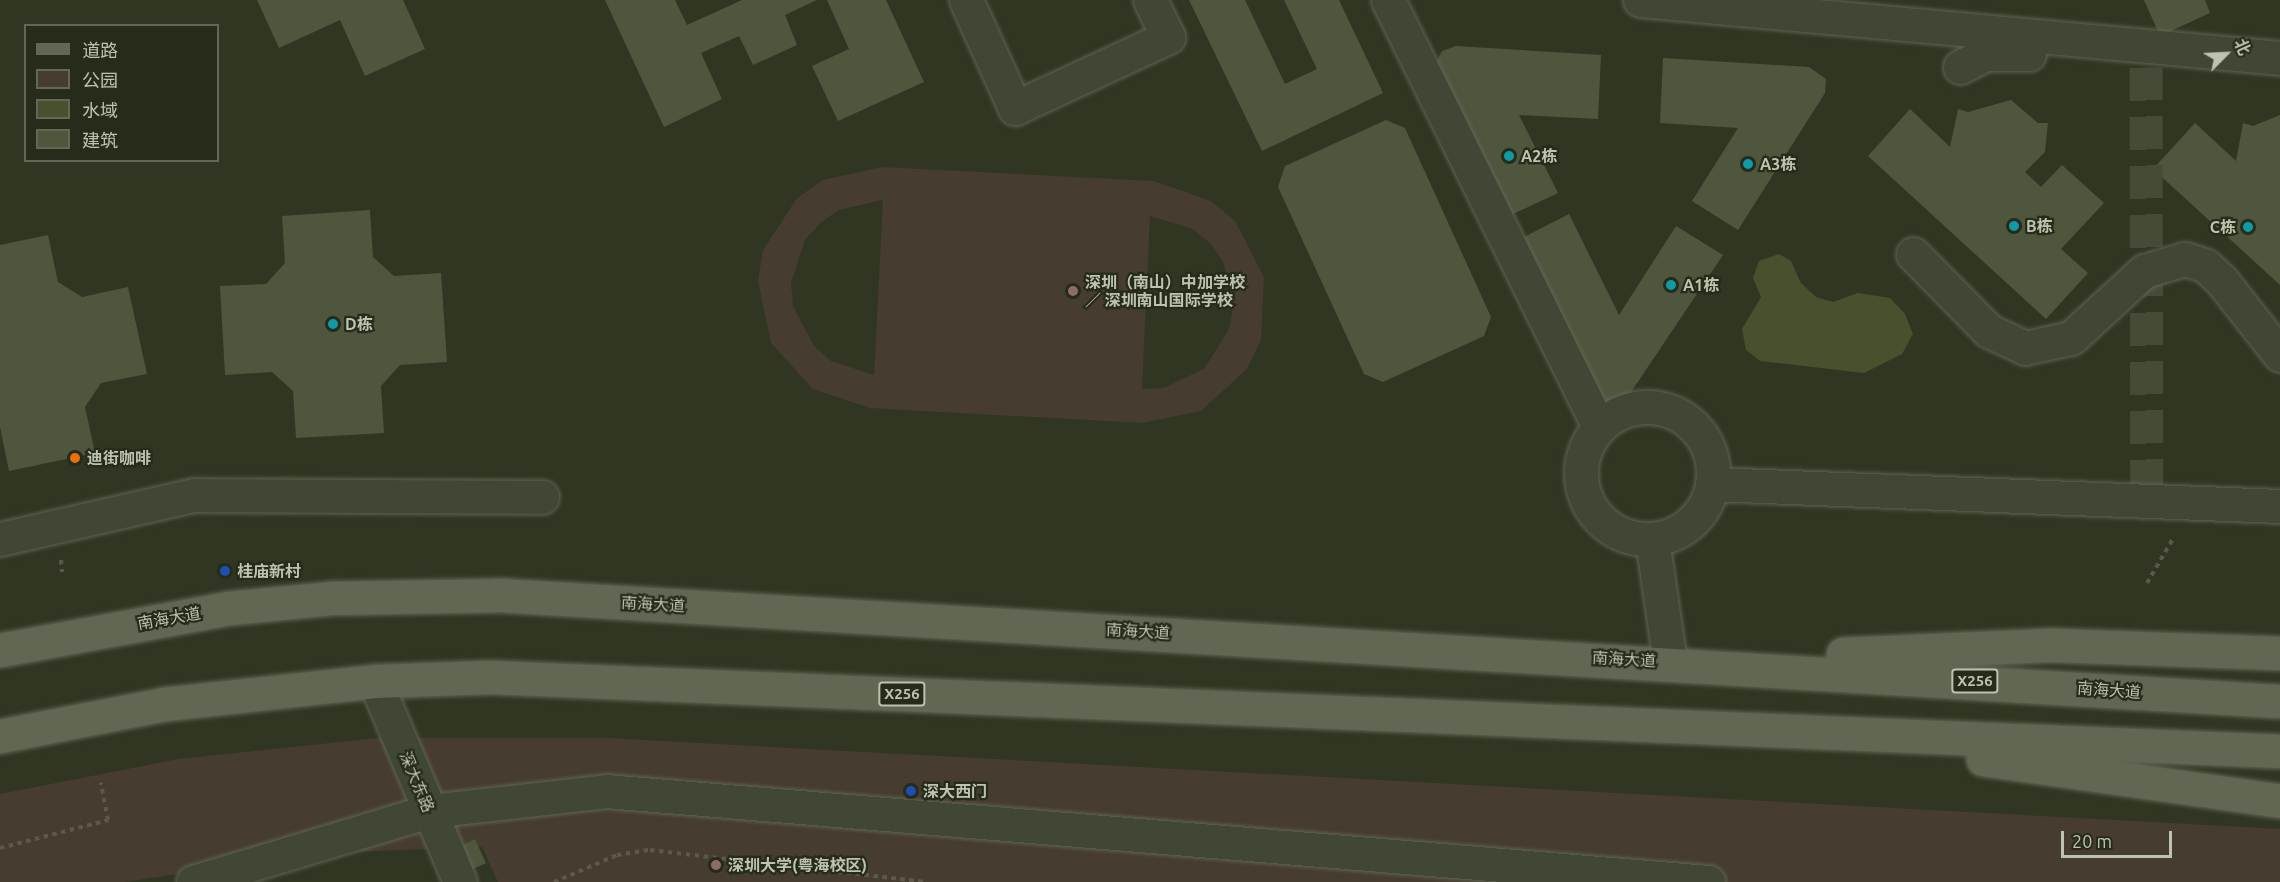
<!DOCTYPE html>
<meta charset="utf-8">
<style>
body{margin:0}
#map{position:relative;width:2280px;height:882px;overflow:hidden;background:#303622;font-family:Ubuntu,"Noto Sans SC",sans-serif}
div>[style]{position:absolute}
.green>*{inset:0;background:#463c2f}
.water>*{inset:0;background:#47512e}
.building>*{inset:0;background:#4f563e}
.minor-tunnel>*{height:33px;margin-top:-16.5px;transform-origin:0;background:repeating-linear-gradient(90deg,#454b37 0 33px,transparent 0 49px)}
.path>*{height:4px;margin-top:-2px;transform-origin:0;background:repeating-linear-gradient(90deg,#5d594a 0 4.5px,transparent 0 9px)}
.roads{filter:drop-shadow(0 0 2px #5f6452) drop-shadow(0 0 2px #5f6452)}
.minor>*{height:33px;margin:-16.5px;padding:0 16.5px;transform-origin:16.5px;border-radius:16.5px;background:#414735}
.minor>.ring{margin:-16.5px;padding:0;box-sizing:content-box;background:none;border:33px solid #414735;border-radius:50%}
.major>*{height:33px;margin:-16.5px;padding:0 16.5px;transform-origin:16.5px;border-radius:16.5px;background:#616753}
.dots>*{width:16px;height:16px;translate:-50% -50%;box-sizing:border-box;border:3px solid #262b1a;border-radius:50%}
span{translate:-50% -50%;white-space:nowrap;text-align:center;line-height:1.15;-webkit-text-stroke:4.5px #262b1a;paint-order:stroke}
.shield-label span{padding:2px 4px;background:#262b1a;border:2px solid;border-radius:4px;-webkit-text-stroke-width:0}
.shield-label{font-size:15px;color:#bdc3af;font-weight:700}
.poi-label{font-size:16px;color:#bdc3af;font-weight:700}
.left{translate:0 -50%;text-align:left}
.right{translate:-100% -50%;text-align:right}
.street-label{font-size:16px;color:#bdc3af}
.legend{position:absolute;left:24px;top:24px;width:195px;height:138px;box-sizing:border-box;background:#262b1a;border:2px solid #626856;margin:0;padding:8px 10px;list-style:none;font-size:18px;color:#bdc3af}
.legend li{display:flex;align-items:center;gap:12px;height:30px}
.legend b{width:30px;border:2px solid #626856}
.north{position:absolute;left:2196px;top:24px;width:60px;height:60px;-webkit-text-stroke:4px #262b1a;paint-order:stroke;rotate:66deg;font-size:16px;font-weight:700;line-height:24px;text-align:center;color:#bdc3af}
.north::after{content:'';display:block;margin:auto;width:21px;height:27px;background:#bdc3af;clip-path:polygon(50% 0,100% 100%,50% 72%,0 100%)}
.scale{position:absolute;left:2061px;top:831px;width:111px;height:27px;box-sizing:border-box;border:3px solid #bdc3af;border-top:0;padding-left:8px;font-size:18px;line-height:21px;white-space:nowrap;color:#bdc3af;-webkit-text-stroke:4px #262b1a;paint-order:stroke}
</style>
<div id="map">
<div class="green">
<div style="clip-path:polygon(evenodd,882px 167px,1154px 181px,1211px 201px,1235px 221px,1264px 277px,1261px 340px,1247px 369px,1201px 411px,1142px 423px,870px 408px,813px 389px,771px 343px,758px 281px,763px 250px,797px 198px,823px 180px,882px 167px,882px 200px,883px 201px,874px 375px,831px 361px,814px 346px,793px 306px,791px 283px,805px 240px,820px 223px,839px 210px,882px 200px,882px 167px,1150px 216px,1193px 229px,1211px 244px,1224px 263px,1233px 307px,1229px 329px,1205px 368px,1164px 388px,1142px 389px,1150px 216px)"></div>
<div style="clip-path:polygon(378px 738px,607px 738px,2280px 829px,2280px 882px,498px 882px,482px 847px,323px 853px,124px 882px,0 882px,0 794px,178px 759px)"></div>
</div>
<div class="water">
<div style="clip-path:polygon(1779px 254px,1791px 261px,1801px 283px,1816px 297px,1833px 302px,1858px 293px,1890px 298px,1905px 314px,1913px 334px,1902px 354px,1864px 373px,1760px 361px,1746px 350px,1742px 329px,1761px 297px,1753px 278px,1759px 261px)"></div>
</div>
<div class="building">
<div style="clip-path:polygon(257px 0,403px 0,425px 49px,365px 76px,340px 20px,279px 48px)"></div>
<div style="clip-path:polygon(605px 0,675px 0,687px 25px,742px 0,817px 0,785px 15px,797px 45px,753px 65px,739px 36px,701px 53px,722px 99px,664px 127px)"></div>
<div style="clip-path:polygon(827px 0,886px 0,924px 82px,838px 121px,812px 66px,849px 49px)"></div>
<div style="clip-path:polygon(1189px 0,1245px 0,1285px 84px,1317px 69px,1284px 0,1339px 0,1383px 93px,1262px 151px)"></div>
<div style="clip-path:polygon(2144px 0,2205px 0,2210px 13px,2160px 36px)"></div>
<div style="clip-path:polygon(1456px 46px,1601px 55px,1598px 119px,1519px 115px,1558px 193px,1509px 216px,1436px 62px,1442px 51px)"></div>
<div style="clip-path:polygon(1663px 58px,1809px 67px,1826px 79px,1825px 93px,1738px 230px,1692px 201px,1738px 128px,1660px 123px)"></div>
<div style="clip-path:polygon(2011px 100px,2038px 123px,2048px 123px,2045px 152px,2025px 172px,2041px 187px,2062px 165px,2104px 203px,2061px 249px,2088px 273px,2046px 319px,1868px 156px,1910px 109px,1950px 147px,1958px 109px,1968px 112px)"></div>
<div style="clip-path:polygon(2280px 115px,2280px 285px,2153px 169px,2195px 123px,2236px 161px,2243px 123px,2253px 126px)"></div>
<div style="clip-path:polygon(1386px 120px,1405px 128px,1491px 317px,1484px 336px,1383px 382px,1364px 374px,1278px 187px,1285px 166px)"></div>
<div style="clip-path:polygon(370px 210px,373px 257px,394px 276px,441px 273px,447px 362px,400px 365px,381px 386px,384px 433px,296px 438px,293px 391px,272px 372px,225px 375px,220px 286px,266px 284px,285px 263px,282px 216px)"></div>
<div style="clip-path:polygon(1569px 214px,1619px 315px,1676px 226px,1723px 255px,1621px 407px,1604px 403px,1520px 239px)"></div>
<div style="clip-path:polygon(48px 235px,58px 282px,82px 297px,128px 287px,147px 374px,101px 383px,85px 407px,95px 453px,9px 471px,0 427px,0 245px)"></div>
<div style="clip-path:polygon(475px 839px,486px 863px,471px 870px,459px 847px)"></div>
</div>
<div class="minor-tunnel">
<div style="left:2146px;top:67px;width:434px;rotate:89.9deg"></div>
</div>
<div class="path">
<div style="left:61px;top:560px;width:12px;rotate:85deg"></div>
<div style="left:2147px;top:583px;width:53px;rotate:-59.6deg"></div>
<div style="left:0;top:848px;width:112px;rotate:-14.5deg"></div>
<div style="left:108px;top:820px;width:38px;rotate:-101deg"></div>
<div style="left:554px;top:882px;width:69px;rotate:-23.2deg"></div>
<div style="left:617px;top:855px;width:33px;rotate:-9deg"></div>
<div style="left:650px;top:850px;width:278px;rotate:6.6deg"></div>
</div>
<div class="roads">
<div class="minor">
<div style="left:966px;top:0;width:119px;rotate:65.6deg"></div>
<div style="left:1015px;top:108px;width:169px;rotate:-24.9deg"></div>
<div style="left:1168px;top:37px;width:41px;rotate:-115.9deg"></div>
<div style="left:1388px;top:0;width:476px;rotate:63.7deg"></div>
<div style="left:1640px;top:0;width:643px;rotate:5.18deg"></div>
<div style="left:1960px;top:67px;width:28px;rotate:-27deg"></div>
<div style="left:1985px;top:54px;width:44px"></div>
<div style="left:1913px;top:254px;width:108px;rotate:45.4deg"></div>
<div style="left:1989px;top:331px;width:40px;rotate:25deg"></div>
<div style="left:2025px;top:348px;width:47px;rotate:-12.3deg"></div>
<div style="left:2071px;top:338px;width:99px;rotate:-42.5deg"></div>
<div style="left:2144px;top:271px;width:43px;rotate:-16.3deg"></div>
<div style="left:2185px;top:259px;width:22px;rotate:18deg"></div>
<div style="left:2206px;top:266px;width:22px;rotate:43deg"></div>
<div style="left:2222px;top:281px;width:94px;rotate:51.9deg"></div>
<div class="ring" style="left:1581px;top:407px;width:99px;height:99px"></div>
<div style="left:1712px;top:484px;width:568px;rotate:2.22deg"></div>
<div style="left:0;top:539px;width:199px;rotate:-12.8deg"></div>
<div style="left:194px;top:495px;width:348px;rotate:0.3deg"></div>
<div style="left:1652px;top:539px;width:124px;rotate:81.7deg"></div>
<div style="left:375px;top:681px;width:218px;rotate:67.1deg"></div>
<div style="left:193px;top:882px;width:246px;rotate:-16.7deg"></div>
<div style="left:429px;top:811px;width:178px;rotate:-6.4deg"></div>
<div style="left:606px;top:791px;width:1106px;rotate:4.72deg"></div>
</div>
<div class="major">
<div style="left:0;top:650px;width:233px;rotate:-10.4deg"></div>
<div style="left:229px;top:608px;width:102px;rotate:-5.6deg"></div>
<div style="left:331px;top:598px;width:168px;rotate:-1deg"></div>
<div style="left:499px;top:595px;width:1784px;rotate:3.41deg"></div>
<div style="left:1843px;top:654px;width:210px;rotate:-2.5deg"></div>
<div style="left:2053px;top:645px;width:227px;rotate:2deg"></div>
<div style="left:0;top:736px;width:167px;rotate:-11deg"></div>
<div style="left:164px;top:704px;width:212px;rotate:-6.2deg"></div>
<div style="left:375px;top:681px;width:115px;rotate:-2deg"></div>
<div style="left:490px;top:677px;width:1792px;rotate:2.37deg"></div>
<div style="left:1983px;top:759px;width:300px;rotate:8deg"></div>
</div>
</div>
<div class="dots">
<div style="left:1509px;top:156px;background:#0f9aa8"></div>
<div style="left:1748px;top:164px;background:#0f9aa8"></div>
<div style="left:2014px;top:226px;background:#0f9aa8"></div>
<div style="left:2248px;top:227px;background:#0f9aa8"></div>
<div style="left:1671px;top:285px;background:#0f9aa8"></div>
<div style="left:1073px;top:291px;background:#8d6e63"></div>
<div style="left:333px;top:324px;background:#0f9aa8"></div>
<div style="left:75px;top:458px;background:#e8710a"></div>
<div style="left:225px;top:571px;background:#1a4fb4"></div>
<div style="left:911px;top:791px;background:#1a4fb4"></div>
<div style="left:716px;top:865px;background:#8d6e63"></div>
</div>
<div class="shield-label">
<span style="left:1975px;top:681px">X256</span>
<span style="left:902px;top:694px">X256</span>
</div>
<div class="poi-label">
<span class="left" style="left:1521px;top:156px">A2栋</span>
<span class="left" style="left:1760px;top:164px">A3栋</span>
<span class="left" style="left:2026px;top:226px">B栋</span>
<span class="right" style="left:2236px;top:227px">C栋</span>
<span class="left" style="left:1085px;top:291px">深圳（南山）中加学校<br>／ 深圳南山国际学校</span>
<span class="left" style="left:1683px;top:285px">A1栋</span>
<span class="left" style="left:345px;top:324px">D栋</span>
<span class="left" style="left:87px;top:458px">迪街咖啡</span>
<span class="left" style="left:237px;top:571px">桂庙新村</span>
<span class="left" style="left:923px;top:791px">深大西门</span>
<span class="left" style="left:728px;top:865px">深圳大学(粤海校区)</span>
</div>
<div class="street-label">
<span style="left:653px;top:604px;rotate:3deg">南海大道</span>
<span style="left:169px;top:618px;rotate:-10deg">南海大道</span>
<span style="left:1138px;top:631px;rotate:3deg">南海大道</span>
<span style="left:1624px;top:659px;rotate:3deg">南海大道</span>
<span style="left:2109px;top:690px;rotate:4deg">南海大道</span>
<span style="left:417px;top:782px;rotate:67deg">深大东路</span>
</div>
<ul class="legend">
<li><b style="height:8px;background:#616753"></b>道路</li>
<li><b style="height:16px;background:#463c2f"></b>公园</li>
<li><b style="height:16px;background:#47512e"></b>水域</li>
<li><b style="height:16px;background:#4f563e"></b>建筑</li>
</ul>
<div class="north">北</div>
<div class="scale">20 m</div>
</div>
